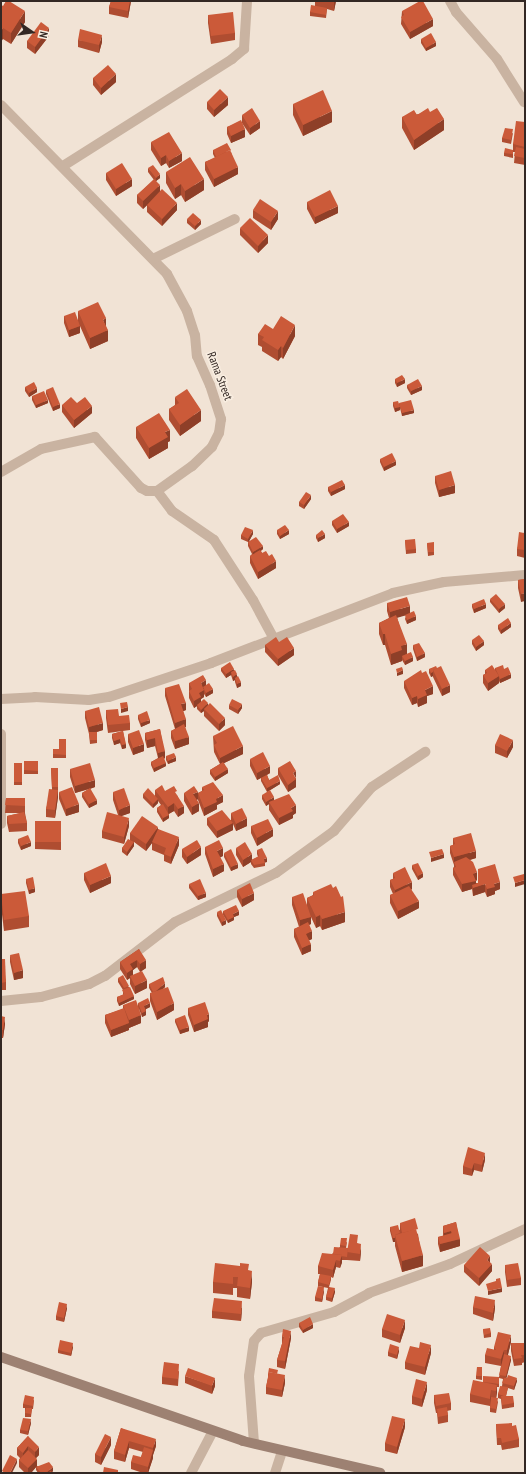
<!DOCTYPE html>
<style>
body{margin:0}
#map{position:relative;width:526px;height:1474px;overflow:hidden;background:#f1e3d5;font-family:"PT Sans Narrow",sans-serif}
div>[style]{position:absolute}
.street>*{height:10px;margin:-5px;padding:0 5px;transform-origin:5px;border-radius:5px;background:#c9b3a1}
.secondary>*{height:10px;margin:-5px;padding:0 5px;transform-origin:5px;border-radius:5px;background:#9d8172}
.wall>*{inset:0;background:#af4d31}
.shaded-wall>*{inset:0;background:#8e3f28}
.building>*{inset:0;background:#cb5a39}
span{translate:-50% -50%;white-space:nowrap;text-align:center;line-height:1.15;-webkit-text-stroke:3px #f9eee1;paint-order:stroke}
.street-label{font-size:12px;color:#332824}
.frame{position:absolute;inset:0;border:2px solid #332824;pointer-events:none}
.north{position:absolute;left:12px;top:12px;width:40px;height:40px;-webkit-text-stroke:3px #f9eee1;paint-order:stroke;rotate:103deg;font-size:11px;font-weight:700;line-height:16px;text-align:center;color:#332824}
.north::after{content:'';display:block;margin:auto;width:14px;height:18px;background:#332824;clip-path:polygon(50% 0,100% 100%,50% 72%,0 100%)}
</style>
<div id="map">
<div class="street">
<div style="left:450px;top:1px;width:13px;rotate:61deg"></div>
<div style="left:456px;top:12px;width:62px;rotate:48.9deg"></div>
<div style="left:497px;top:59px;width:51px;rotate:57.9deg"></div>
<div style="left:1px;top:105px;width:237px;rotate:45.5deg"></div>
<div style="left:167px;top:274px;width:42px;rotate:61.6deg"></div>
<div style="left:187px;top:311px;width:25px;rotate:72deg"></div>
<div style="left:195px;top:335px;width:21px;rotate:85deg"></div>
<div style="left:197px;top:356px;width:32px;rotate:66deg"></div>
<div style="left:210px;top:385px;width:36px;rotate:72deg"></div>
<div style="left:221px;top:419px;width:14px;rotate:98deg"></div>
<div style="left:219px;top:433px;width:16px;rotate:117deg"></div>
<div style="left:212px;top:447px;width:28px;rotate:136deg"></div>
<div style="left:192px;top:466px;width:43px;rotate:144.5deg"></div>
<div style="left:157px;top:491px;width:10px;rotate:180deg"></div>
<div style="left:147px;top:491px;width:7px;rotate:-153deg"></div>
<div style="left:141px;top:488px;width:69px;rotate:-132deg"></div>
<div style="left:95px;top:437px;width:55px;rotate:167.5deg"></div>
<div style="left:41px;top:449px;width:46px;rotate:150.1deg"></div>
<div style="left:63px;top:166px;width:200px;rotate:-32.3deg"></div>
<div style="left:232px;top:59px;width:16px;rotate:-40deg"></div>
<div style="left:244px;top:49px;width:48px;rotate:-86.4deg"></div>
<div style="left:153px;top:259px;width:91px;rotate:-26deg"></div>
<div style="left:157px;top:491px;width:25px;rotate:53deg"></div>
<div style="left:172px;top:511px;width:51px;rotate:34.6deg"></div>
<div style="left:214px;top:540px;width:72px;rotate:57deg"></div>
<div style="left:253px;top:600px;width:44px;rotate:61.7deg"></div>
<div style="left:1px;top:699px;width:34px;rotate:-3deg"></div>
<div style="left:35px;top:697px;width:54px;rotate:3.2deg"></div>
<div style="left:89px;top:700px;width:20px;rotate:-9deg"></div>
<div style="left:109px;top:697px;width:108px;rotate:-18.4deg"></div>
<div style="left:211px;top:663px;width:195px;rotate:-21deg"></div>
<div style="left:393px;top:593px;width:52px;rotate:-12.2deg"></div>
<div style="left:444px;top:582px;width:81px;rotate:-4.9deg"></div>
<div style="left:1px;top:734px;width:90px;rotate:90deg"></div>
<div style="left:1px;top:1001px;width:40px;rotate:-5.7deg"></div>
<div style="left:41px;top:997px;width:50px;rotate:-15.2deg"></div>
<div style="left:89px;top:984px;width:18px;rotate:-27deg"></div>
<div style="left:105px;top:976px;width:88px;rotate:-37.6deg"></div>
<div style="left:175px;top:922px;width:112px;rotate:-25.9deg"></div>
<div style="left:276px;top:873px;width:72px;rotate:-35.9deg"></div>
<div style="left:334px;top:831px;width:58px;rotate:-49.2deg"></div>
<div style="left:372px;top:787px;width:64px;rotate:-33.4deg"></div>
<div style="left:254px;top:1443px;width:67px;rotate:-94.3deg"></div>
<div style="left:249px;top:1376px;width:35px;rotate:-82deg"></div>
<div style="left:254px;top:1341px;width:11px;rotate:-49deg"></div>
<div style="left:261px;top:1333px;width:76px;rotate:-16deg"></div>
<div style="left:334px;top:1312px;width:40px;rotate:-28deg"></div>
<div style="left:369px;top:1293px;width:86px;rotate:-19.7deg"></div>
<div style="left:450px;top:1264px;width:83px;rotate:-25deg"></div>
<div style="left:191px;top:1473px;width:47px;rotate:-62.4deg"></div>
<div style="left:275px;top:1473px;width:23px;rotate:-72deg"></div>
</div>
<div class="secondary">
<div style="left:1px;top:1357px;width:256px;rotate:19.1deg"></div>
<div style="left:243px;top:1441px;width:141px;rotate:13.1deg"></div>
</div>
<div class="wall">
<div style="clip-path:polygon(111px 1px,131px 1px,128px 18px,109px 14px,109px 7px)"></div>
<div style="clip-path:polygon(309px 1px,336px 1px,334px 11px,327px 9px,326px 18px,310px 16px,310px 12px,315px 6px,315px 2px)"></div>
<div style="clip-path:polygon(1px 5px,25px 22px,11px 44px,3px 39px)"></div>
<div style="clip-path:polygon(402px 11px,433px 26px,410px 39px,401px 24px)"></div>
<div style="clip-path:polygon(208px 15px,235px 33px,235px 40px,211px 44px,208px 23px)"></div>
<div style="clip-path:polygon(49px 36px,35px 54px,27px 48px,27px 41px)"></div>
<div style="clip-path:polygon(421px 39px,436px 46px,426px 51px,421px 43px)"></div>
<div style="clip-path:polygon(78px 40px,102px 42px,99px 53px,78px 47px)"></div>
<div style="clip-path:polygon(93px 78px,116px 82px,101px 95px,93px 85px)"></div>
<div style="clip-path:polygon(207px 102px,228px 105px,214px 117px,207px 109px)"></div>
<div style="clip-path:polygon(293px 104px,332px 122px,303px 136px,293px 115px)"></div>
<div style="clip-path:polygon(430px 112px,444px 130px,414px 150px,402px 128px,402px 117px)"></div>
<div style="clip-path:polygon(242px 115px,260px 128px,250px 135px,242px 123px,245px 137px,231px 143px,227px 134px,227px 127px,242px 122px)"></div>
<div style="clip-path:polygon(525px 122px,525px 165px,514px 163px,515px 152px,513px 152px,513px 158px,504px 156px,504px 153px,513px 150px,513px 144px)"></div>
<div style="clip-path:polygon(513px 133px,511px 144px,502px 142px,502px 138px)"></div>
<div style="clip-path:polygon(151px 142px,182px 161px,169px 168px,166px 163px,161px 166px,151px 150px)"></div>
<div style="clip-path:polygon(213px 150px,231px 152px,238px 174px,214px 187px,205px 170px,205px 162px,215px 158px,213px 154px)"></div>
<div style="clip-path:polygon(148px 168px,160px 178px,156px 181px,160px 192px,177px 210px,162px 226px,147px 212px,147px 205px,151px 201px,143px 209px,137px 203px,137px 195px,154px 180px,148px 172px)"></div>
<div style="clip-path:polygon(166px 172px,204px 190px,185px 202px,181px 195px,175px 199px,166px 183px)"></div>
<div style="clip-path:polygon(106px 173px,132px 186px,116px 196px,106px 180px)"></div>
<div style="clip-path:polygon(307px 202px,338px 213px,315px 224px,307px 209px)"></div>
<div style="clip-path:polygon(253px 210px,278px 219px,271px 230px,253px 218px)"></div>
<div style="clip-path:polygon(187px 219px,201px 224px,195px 230px,187px 223px)"></div>
<div style="clip-path:polygon(240px 228px,268px 243px,258px 253px,240px 235px)"></div>
<div style="clip-path:polygon(78px 311px,106px 326px,108px 341px,90px 349px,80px 326px,80px 333px,69px 337px,64px 323px,64px 316px,78px 320px)"></div>
<div style="clip-path:polygon(273px 329px,295px 336px,283px 359px,281px 357px,278px 361px,262px 351px,262px 347px,258px 345px,258px 334px)"></div>
<div style="clip-path:polygon(395px 379px,405px 383px,397px 387px,395px 383px)"></div>
<div style="clip-path:polygon(407px 385px,422px 390px,411px 395px,407px 388px)"></div>
<div style="clip-path:polygon(25px 387px,37px 392px,29px 397px,25px 391px)"></div>
<div style="clip-path:polygon(46px 390px,60px 408px,53px 411px,46px 394px)"></div>
<div style="clip-path:polygon(32px 396px,48px 403px,36px 408px,32px 400px)"></div>
<div style="clip-path:polygon(175px 397px,201px 421px,180px 436px,169px 420px,169px 409px,175px 405px)"></div>
<div style="clip-path:polygon(393px 402px,399px 406px,399px 403px,414px 413px,402px 416px,400px 408px,400px 410px,395px 412px,393px 406px)"></div>
<div style="clip-path:polygon(77px 403px,92px 413px,74px 428px,62px 412px,62px 405px)"></div>
<div style="clip-path:polygon(136px 427px,170px 441px,168px 442px,168px 448px,149px 459px,136px 438px)"></div>
<div style="clip-path:polygon(380px 459px,396px 465px,384px 471px,380px 462px)"></div>
<div style="clip-path:polygon(435px 476px,455px 493px,439px 497px,435px 483px)"></div>
<div style="clip-path:polygon(328px 487px,345px 489px,331px 496px,328px 491px)"></div>
<div style="clip-path:polygon(311px 499px,304px 509px,299px 506px,299px 502px)"></div>
<div style="clip-path:polygon(332px 521px,349px 526px,337px 533px,332px 525px)"></div>
<div style="clip-path:polygon(277px 530px,289px 534px,280px 539px,277px 534px)"></div>
<div style="clip-path:polygon(525px 530px,525px 558px,517px 556px,517px 549px)"></div>
<div style="clip-path:polygon(253px 534px,249px 541px,263px 549px,261px 551px,262px 553px,276px 568px,258px 579px,250px 563px,250px 556px,252px 554px,248px 546px,248px 542px,241px 539px,241px 535px)"></div>
<div style="clip-path:polygon(316px 535px,325px 538px,318px 542px,316px 538px)"></div>
<div style="clip-path:polygon(405px 540px,416px 549px,416px 553px,406px 554px)"></div>
<div style="clip-path:polygon(427px 543px,434px 552px,434px 555px,428px 556px)"></div>
<div style="clip-path:polygon(525px 579px,521px 602px,518px 588px,518px 580px)"></div>
<div style="clip-path:polygon(490px 599px,505px 608px,499px 613px,490px 602px)"></div>
<div style="clip-path:polygon(387px 603px,410px 613px,416px 620px,407px 624px,405px 619px,406px 615px,397px 617px,407px 654px,413px 661px,405px 665px,402px 660px,402px 656px,402px 661px,391px 665px,385px 645px,383px 645px,379px 634px,379px 623px,389px 618px,387px 611px)"></div>
<div style="clip-path:polygon(472px 604px,486px 608px,474px 613px,472px 607px)"></div>
<div style="clip-path:polygon(498px 625px,511px 627px,501px 634px,498px 629px)"></div>
<div style="clip-path:polygon(472px 640px,484px 645px,476px 651px,472px 644px)"></div>
<div style="clip-path:polygon(279px 642px,294px 655px,278px 666px,265px 652px,265px 645px)"></div>
<div style="clip-path:polygon(413px 645px,425px 657px,417px 661px,413px 649px)"></div>
<div style="clip-path:polygon(221px 668px,234px 670px,241px 686px,237px 688px,235px 682px,235px 680px,233px 681px,231px 675px,226px 678px,221px 671px)"></div>
<div style="clip-path:polygon(437px 668px,450px 692px,442px 696px,433px 677px,433px 676px,431px 677px,429px 673px,429px 669px)"></div>
<div style="clip-path:polygon(495px 668px,504px 669px,511px 678px,500px 683px,499px 681px,499px 683px,488px 691px,483px 683px,483px 675px,485px 674px,485px 670px,495px 670px)"></div>
<div style="clip-path:polygon(404px 681px,433px 694px,427px 696px,427px 703px,418px 707px,417px 703px,412px 705px,404px 688px)"></div>
<div style="clip-path:polygon(189px 683px,206px 685px,213px 693px,206px 697px,204px 694px,204px 697px,201px 699px,201px 702px,208px 705px,225px 725px,219px 731px,204px 716px,204px 711px,201px 713px,197px 709px,197px 706px,194px 708px,189px 698px)"></div>
<div style="clip-path:polygon(165px 688px,186px 710px,183px 711px,186px 727px,185px 727px,189px 744px,175px 749px,171px 738px,171px 731px,175px 729px,165px 696px)"></div>
<div style="clip-path:polygon(229px 705px,242px 708px,238px 714px,229px 709px)"></div>
<div style="clip-path:polygon(106px 710px,130px 723px,130px 730px,108px 733px,106px 718px)"></div>
<div style="clip-path:polygon(85px 711px,103px 730px,97px 732px,97px 743px,90px 744px,89px 734px,85px 718px)"></div>
<div style="clip-path:polygon(138px 715px,150px 723px,141px 727px,138px 719px)"></div>
<div style="clip-path:polygon(160px 729px,165px 758px,164px 759px,166px 766px,154px 772px,151px 765px,151px 762px,158px 758px,155px 746px,147px 748px,145px 740px,145px 733px)"></div>
<div style="clip-path:polygon(123px 731px,126px 748px,122px 749px,120px 743px,114px 745px,112px 738px,112px 734px)"></div>
<div style="clip-path:polygon(128px 734px,144px 751px,133px 755px,128px 742px)"></div>
<div style="clip-path:polygon(213px 736px,243px 754px,224px 763px,228px 773px,215px 781px,210px 774px,210px 770px,220px 764px,214px 752px)"></div>
<div style="clip-path:polygon(66px 739px,66px 758px,53px 758px,53px 749px,59px 749px)"></div>
<div style="clip-path:polygon(495px 745px,513px 747px,507px 758px,495px 753px)"></div>
<div style="clip-path:polygon(166px 756px,176px 761px,168px 764px,166px 760px)"></div>
<div style="clip-path:polygon(250px 759px,270px 773px,267px 775px,269px 780px,280px 784px,267px 792px,261px 781px,261px 778px,257px 780px,250px 766px)"></div>
<div style="clip-path:polygon(24px 761px,38px 761px,38px 774px,24px 774px)"></div>
<div style="clip-path:polygon(14px 763px,22px 763px,22px 785px,14px 785px)"></div>
<div style="clip-path:polygon(51px 768px,58px 768px,58px 797px,55px 818px,46px 817px,46px 809px,52px 789px)"></div>
<div style="clip-path:polygon(278px 768px,296px 778px,296px 787px,288px 792px,278px 775px)"></div>
<div style="clip-path:polygon(70px 769px,95px 787px,90px 789px,97px 804px,89px 808px,82px 797px,82px 793px,89px 789px,75px 793px,70px 777px)"></div>
<div style="clip-path:polygon(202px 787px,223px 802px,217px 805px,217px 809px,204px 816px,198px 800px,198px 793px,202px 791px)"></div>
<div style="clip-path:polygon(155px 790px,165px 791px,177px 795px,184px 813px,178px 817px,174px 811px,169px 814px,169px 818px,163px 822px,157px 812px,157px 808px,161px 805px,158px 801px,158px 803px,153px 808px,143px 798px,143px 794px,155px 796px)"></div>
<div style="clip-path:polygon(59px 792px,79px 812px,66px 816px,59px 799px)"></div>
<div style="clip-path:polygon(113px 792px,130px 813px,121px 816px,129px 826px,124px 844px,102px 838px,102px 831px,118px 815px,113px 800px)"></div>
<div style="clip-path:polygon(184px 793px,198px 799px,197px 800px,199px 811px,192px 815px,184px 801px)"></div>
<div style="clip-path:polygon(262px 795px,274px 800px,296px 813px,293px 815px,293px 818px,279px 825px,269px 810px,269px 804px,266px 806px,262px 799px)"></div>
<div style="clip-path:polygon(6px 798px,25px 798px,25px 813px,27px 823px,27px 831px,9px 832px,7px 823px,7px 816px,21px 813px,5px 813px)"></div>
<div style="clip-path:polygon(231px 813px,247px 826px,236px 831px,233px 824px,233px 830px,217px 838px,207px 825px,207px 818px,231px 820px)"></div>
<div style="clip-path:polygon(35px 821px,61px 821px,61px 850px,35px 849px)"></div>
<div style="clip-path:polygon(251px 826px,273px 836px,257px 846px,251px 833px)"></div>
<div style="clip-path:polygon(158px 829px,179px 845px,171px 864px,164px 861px,164px 855px,152px 850px,152px 843px,146px 851px,134px 842px,134px 846px,127px 856px,122px 852px,122px 848px,130px 840px,130px 833px)"></div>
<div style="clip-path:polygon(453px 838px,476px 858px,470px 860px,477px 880px,476px 881px,476px 883px,478px 883px,500px 889px,495px 891px,495px 894px,487px 897px,485px 892px,473px 896px,472px 889px,462px 892px,453px 875px,453px 868px,454px 867px,454px 865px,450px 853px,450px 846px,453px 845px)"></div>
<div style="clip-path:polygon(18px 839px,31px 846px,21px 850px,18px 843px)"></div>
<div style="clip-path:polygon(205px 847px,223px 856px,220px 857px,224px 871px,213px 877px,205px 854px)"></div>
<div style="clip-path:polygon(236px 848px,252px 860px,258px 857px,257px 854px,257px 850px,267px 862px,265px 862px,265px 866px,254px 868px,251px 864px,251px 862px,243px 867px,236px 855px)"></div>
<div style="clip-path:polygon(182px 849px,201px 855px,187px 864px,182px 857px)"></div>
<div style="clip-path:polygon(224px 853px,238px 868px,231px 871px,224px 857px)"></div>
<div style="clip-path:polygon(412px 865px,423px 877px,418px 880px,412px 869px)"></div>
<div style="clip-path:polygon(84px 873px,111px 883px,90px 893px,84px 880px)"></div>
<div style="clip-path:polygon(393px 873px,412px 889px,411px 890px,419px 908px,398px 919px,390px 903px,390px 895px,393px 894px,390px 887px,390px 880px,393px 879px)"></div>
<div style="clip-path:polygon(26px 879px,35px 892px,29px 894px,26px 883px)"></div>
<div style="clip-path:polygon(189px 884px,206px 897px,198px 900px,189px 888px)"></div>
<div style="clip-path:polygon(237px 890px,254px 900px,242px 907px,237px 897px)"></div>
<div style="clip-path:polygon(313px 892px,345px 922px,322px 930px,320px 926px,316px 928px,311px 917px,311px 924px,309px 925px,312px 939px,309px 940px,311px 951px,302px 955px,294px 937px,294px 929px,299px 927px,292px 905px,292px 897px,307px 905px,307px 898px,313px 895px)"></div>
<div style="clip-path:polygon(1px 894px,29px 916px,29px 927px,4px 931px,1px 906px)"></div>
<div style="clip-path:polygon(223px 911px,239px 915px,234px 917px,234px 920px,228px 923px,223px 915px)"></div>
<div style="clip-path:polygon(217px 912px,226px 924px,222px 926px,217px 916px)"></div>
<div style="clip-path:polygon(139px 949px,146px 968px,140px 972px,137px 967px,133px 970px,133px 975px,147px 988px,135px 994px,130px 984px,130px 978px,127px 980px,120px 969px,120px 962px)"></div>
<div style="clip-path:polygon(10px 955px,23px 978px,14px 980px,10px 962px)"></div>
<div style="clip-path:polygon(1px 959px,6px 982px,6px 990px,1px 990px)"></div>
<div style="clip-path:polygon(118px 978px,129px 987px,134px 999px,119px 1006px,117px 1001px,117px 997px,123px 995px,123px 990px,118px 982px)"></div>
<div style="clip-path:polygon(149px 984px,165px 987px,163px 989px,174px 1010px,157px 1020px,150px 1001px,150px 993px,152px 993px,149px 988px)"></div>
<div style="clip-path:polygon(138px 1003px,150px 1007px,146px 1009px,146px 1015px,142px 1017px,139px 1009px,141px 1023px,129px 1028px,129px 1030px,111px 1037px,105px 1023px,105px 1015px,123px 1009px,123px 1005px,138px 1006px)"></div>
<div style="clip-path:polygon(188px 1008px,209px 1021px,208px 1022px,208px 1027px,194px 1032px,188px 1015px)"></div>
<div style="clip-path:polygon(1px 1016px,5px 1024px,3px 1038px,1px 1038px)"></div>
<div style="clip-path:polygon(175px 1019px,189px 1031px,180px 1034px,175px 1022px)"></div>
<div style="clip-path:polygon(485px 1160px,482px 1172px,474px 1170px,472px 1176px,463px 1174px,463px 1166px)"></div>
<div style="clip-path:polygon(456px 1222px,460px 1246px,440px 1252px,438px 1244px,438px 1237px,443px 1236px,443px 1226px)"></div>
<div style="clip-path:polygon(400px 1223px,418px 1234px,423px 1266px,402px 1272px,395px 1246px,395px 1242px,393px 1242px,390px 1231px,390px 1227px,400px 1230px)"></div>
<div style="clip-path:polygon(347px 1242px,346px 1248px,348px 1248px,357px 1243px,361px 1251px,360px 1261px,347px 1260px,347px 1254px,347px 1260px,342px 1260px,340px 1268px,336px 1267px,333px 1278px,331px 1277px,331px 1280px,329px 1287px,335px 1292px,332px 1302px,326px 1300px,326px 1297px,328px 1288px,318px 1286px,318px 1282px,320px 1274px,318px 1274px,318px 1266px,340px 1247px,340px 1245px)"></div>
<div style="clip-path:polygon(490px 1262px,492px 1271px,479px 1286px,464px 1272px,464px 1265px)"></div>
<div style="clip-path:polygon(505px 1265px,521px 1278px,521px 1285px,507px 1287px,505px 1272px)"></div>
<div style="clip-path:polygon(249px 1271px,252px 1282px,250px 1299px,237px 1297px,237px 1288px,233px 1288px,233px 1295px,213px 1293px,213px 1282px)"></div>
<div style="clip-path:polygon(324px 1291px,322px 1302px,315px 1301px,315px 1297px)"></div>
<div style="clip-path:polygon(473px 1307px,495px 1308px,493px 1321px,473px 1314px)"></div>
<div style="clip-path:polygon(67px 1308px,64px 1322px,56px 1320px,56px 1316px)"></div>
<div style="clip-path:polygon(242px 1308px,241px 1321px,212px 1318px,212px 1311px)"></div>
<div style="clip-path:polygon(299px 1323px,313px 1328px,303px 1333px,299px 1327px)"></div>
<div style="clip-path:polygon(405px 1328px,400px 1343px,382px 1337px,382px 1329px)"></div>
<div style="clip-path:polygon(483px 1329px,491px 1333px,491px 1337px,484px 1338px)"></div>
<div style="clip-path:polygon(282px 1336px,291px 1338px,285px 1369px,277px 1367px,277px 1360px,282px 1344px)"></div>
<div style="clip-path:polygon(511px 1342px,508px 1355px,511px 1360px,506px 1378px,517px 1381px,514px 1390px,508px 1388px,506px 1396px,514px 1403px,514px 1407px,502px 1409px,501px 1399px,498px 1398px,498px 1394px,502px 1386px,503px 1379px,499px 1378px,499px 1387px,497px 1387px,497px 1392px,496px 1398px,498px 1402px,496px 1413px,490px 1412px,490px 1406px,470px 1402px,470px 1394px,483px 1382px,499px 1377px,501px 1366px,485px 1363px,485px 1355px,494px 1350px,494px 1347px)"></div>
<div style="clip-path:polygon(511px 1343px,525px 1343px,525px 1362px,522px 1363px,522px 1365px,514px 1366px,511px 1351px)"></div>
<div style="clip-path:polygon(73px 1347px,71px 1356px,58px 1353px,58px 1350px)"></div>
<div style="clip-path:polygon(399px 1351px,397px 1359px,388px 1356px,388px 1352px)"></div>
<div style="clip-path:polygon(431px 1353px,425px 1375px,405px 1369px,405px 1362px)"></div>
<div style="clip-path:polygon(179px 1371px,178px 1386px,162px 1384px,162px 1377px)"></div>
<div style="clip-path:polygon(482px 1371px,482px 1380px,476px 1379px,476px 1376px)"></div>
<div style="clip-path:polygon(268px 1374px,278px 1374px,285px 1383px,282px 1397px,266px 1394px,266px 1387px,268px 1378px)"></div>
<div style="clip-path:polygon(185px 1376px,215px 1386px,212px 1394px,185px 1383px)"></div>
<div style="clip-path:polygon(427px 1390px,422px 1407px,412px 1404px,412px 1396px)"></div>
<div style="clip-path:polygon(434px 1395px,451px 1403px,451px 1410px,447px 1411px,448px 1415px,448px 1422px,438px 1424px,437px 1413px,436px 1413px,434px 1403px)"></div>
<div style="clip-path:polygon(34px 1400px,33px 1409px,32px 1409px,31px 1417px,25px 1417px,25px 1408px,23px 1408px,23px 1404px)"></div>
<div style="clip-path:polygon(31px 1423px,28px 1435px,20px 1433px,20px 1430px)"></div>
<div style="clip-path:polygon(496px 1424px,512px 1426px,519px 1439px,519px 1447px,502px 1450px,501px 1445px,497px 1445px)"></div>
<div style="clip-path:polygon(405px 1427px,397px 1454px,385px 1451px,385px 1443px)"></div>
<div style="clip-path:polygon(121px 1428px,156px 1446px,153px 1455px,153px 1458px,148px 1473px,143px 1473px,131px 1469px,131px 1462px,141px 1457px,143px 1452px,129px 1448px,125px 1462px,114px 1459px,114px 1451px)"></div>
<div style="clip-path:polygon(28px 1436px,39px 1455px,36px 1458px,37px 1466px,53px 1471px,52px 1472px,54px 1473px,38px 1473px,36px 1470px,36px 1467px,31px 1473px,25px 1473px,19px 1467px,19px 1460px,20px 1458px,17px 1455px,17px 1448px)"></div>
<div style="clip-path:polygon(111px 1445px,101px 1465px,95px 1462px,95px 1454px)"></div>
</div>
<div class="shaded-wall">
<div style="clip-path:polygon(130px 1px,131px 1px,128px 18px,128px 11px)"></div>
<div style="clip-path:polygon(334px 1px,336px 1px,334px 11px)"></div>
<div style="clip-path:polygon(25px 11px,25px 22px,11px 44px,11px 33px)"></div>
<div style="clip-path:polygon(433px 19px,433px 26px,410px 39px,410px 32px)"></div>
<div style="clip-path:polygon(3px 28px,3px 39px,1px 42px,1px 31px)"></div>
<div style="clip-path:polygon(49px 28px,49px 36px,35px 54px,35px 47px)"></div>
<div style="clip-path:polygon(102px 35px,102px 42px,99px 53px,99px 45px)"></div>
<div style="clip-path:polygon(436px 42px,436px 46px,426px 51px,426px 48px)"></div>
<div style="clip-path:polygon(116px 74px,116px 82px,101px 95px,101px 88px)"></div>
<div style="clip-path:polygon(228px 97px,228px 105px,214px 117px,214px 110px)"></div>
<div style="clip-path:polygon(332px 111px,332px 122px,303px 136px,303px 125px)"></div>
<div style="clip-path:polygon(444px 119px,444px 130px,414px 150px,414px 140px)"></div>
<div style="clip-path:polygon(260px 121px,260px 128px,250px 135px,250px 128px)"></div>
<div style="clip-path:polygon(245px 129px,245px 137px,231px 143px,231px 136px)"></div>
<div style="clip-path:polygon(182px 153px,182px 161px,169px 168px,169px 161px)"></div>
<div style="clip-path:polygon(166px 155px,166px 163px,161px 166px,161px 158px)"></div>
<div style="clip-path:polygon(238px 167px,238px 174px,214px 187px,214px 179px)"></div>
<div style="clip-path:polygon(160px 174px,160px 178px,156px 181px,156px 178px)"></div>
<div style="clip-path:polygon(132px 179px,132px 186px,116px 196px,116px 189px)"></div>
<div style="clip-path:polygon(204px 179px,204px 190px,185px 202px,185px 191px)"></div>
<div style="clip-path:polygon(181px 184px,181px 195px,175px 199px,175px 188px)"></div>
<div style="clip-path:polygon(160px 185px,160px 193px,143px 209px,143px 201px)"></div>
<div style="clip-path:polygon(177px 203px,177px 210px,162px 226px,162px 219px)"></div>
<div style="clip-path:polygon(338px 206px,338px 213px,315px 224px,315px 217px)"></div>
<div style="clip-path:polygon(278px 211px,278px 219px,271px 230px,271px 222px)"></div>
<div style="clip-path:polygon(201px 220px,201px 224px,195px 230px,195px 226px)"></div>
<div style="clip-path:polygon(268px 235px,268px 243px,258px 253px,258px 246px)"></div>
<div style="clip-path:polygon(106px 318px,106px 329px,103px 320px)"></div>
<div style="clip-path:polygon(295px 325px,295px 336px,283px 359px,283px 348px)"></div>
<div style="clip-path:polygon(80px 326px,80px 333px,69px 337px,69px 330px)"></div>
<div style="clip-path:polygon(108px 330px,108px 341px,90px 349px,90px 338px)"></div>
<div style="clip-path:polygon(281px 346px,281px 357px,278px 361px,278px 350px)"></div>
<div style="clip-path:polygon(405px 379px,405px 383px,397px 387px,397px 383px)"></div>
<div style="clip-path:polygon(422px 386px,422px 390px,411px 395px,411px 391px)"></div>
<div style="clip-path:polygon(37px 388px,37px 392px,29px 397px,29px 393px)"></div>
<div style="clip-path:polygon(48px 400px,48px 403px,36px 408px,36px 405px)"></div>
<div style="clip-path:polygon(60px 404px,60px 408px,53px 411px,53px 407px)"></div>
<div style="clip-path:polygon(92px 406px,92px 413px,74px 428px,74px 420px)"></div>
<div style="clip-path:polygon(400px 407px,400px 410px,395px 412px,395px 408px)"></div>
<div style="clip-path:polygon(201px 410px,201px 421px,180px 436px,180px 425px)"></div>
<div style="clip-path:polygon(414px 410px,414px 413px,402px 416px,402px 413px)"></div>
<div style="clip-path:polygon(170px 430px,170px 441px,168px 442px,168px 448px,149px 459px,149px 448px,165px 432px)"></div>
<div style="clip-path:polygon(396px 461px,396px 465px,384px 471px,384px 467px)"></div>
<div style="clip-path:polygon(345px 485px,345px 489px,331px 496px,331px 492px)"></div>
<div style="clip-path:polygon(455px 485px,455px 493px,439px 497px,439px 490px)"></div>
<div style="clip-path:polygon(311px 495px,311px 499px,304px 509px,304px 505px)"></div>
<div style="clip-path:polygon(349px 522px,349px 526px,337px 533px,337px 529px)"></div>
<div style="clip-path:polygon(253px 530px,253px 534px,248px 543px,248px 539px)"></div>
<div style="clip-path:polygon(289px 530px,289px 534px,280px 539px,280px 536px)"></div>
<div style="clip-path:polygon(325px 534px,325px 538px,318px 542px,318px 538px)"></div>
<div style="clip-path:polygon(263px 546px,263px 549px,253px 555px,253px 552px)"></div>
<div style="clip-path:polygon(276px 561px,276px 568px,258px 579px,258px 572px)"></div>
<div style="clip-path:polygon(525px 593px,525px 601px,521px 602px,521px 594px)"></div>
<div style="clip-path:polygon(486px 604px,486px 608px,474px 613px,474px 609px)"></div>
<div style="clip-path:polygon(505px 604px,505px 608px,499px 613px,499px 609px)"></div>
<div style="clip-path:polygon(410px 606px,410px 614px,390px 620px,390px 612px)"></div>
<div style="clip-path:polygon(416px 616px,416px 620px,407px 624px,407px 620px)"></div>
<div style="clip-path:polygon(511px 623px,511px 627px,501px 634px,501px 630px)"></div>
<div style="clip-path:polygon(383px 634px,385px 634px,385px 645px,383px 645px)"></div>
<div style="clip-path:polygon(484px 641px,484px 645px,476px 651px,476px 647px)"></div>
<div style="clip-path:polygon(407px 644px,407px 654px,402px 656px,402px 661px,391px 665px,391px 654px,401px 646px)"></div>
<div style="clip-path:polygon(294px 648px,294px 655px,278px 666px,278px 659px)"></div>
<div style="clip-path:polygon(425px 653px,425px 657px,417px 661px,417px 657px)"></div>
<div style="clip-path:polygon(413px 657px,413px 661px,405px 665px,405px 661px)"></div>
<div style="clip-path:polygon(234px 669px,234px 672px,231px 672px,231px 675px,226px 678px,226px 674px)"></div>
<div style="clip-path:polygon(403px 670px,403px 674px,397px 676px,397px 673px)"></div>
<div style="clip-path:polygon(433px 672px,433px 676px,431px 677px,431px 673px)"></div>
<div style="clip-path:polygon(237px 674px,237px 678px,235px 678px,235px 680px,233px 681px,233px 677px)"></div>
<div style="clip-path:polygon(511px 674px,511px 678px,500px 683px,500px 679px)"></div>
<div style="clip-path:polygon(499px 676px,499px 683px,488px 691px,488px 683px)"></div>
<div style="clip-path:polygon(206px 680px,206px 688px,203px 689px,201px 683px)"></div>
<div style="clip-path:polygon(241px 682px,241px 686px,237px 688px,237px 684px)"></div>
<div style="clip-path:polygon(450px 685px,450px 692px,442px 696px,442px 689px)"></div>
<div style="clip-path:polygon(433px 686px,433px 694px,427px 696px,427px 703px,418px 707px,418px 699px,425px 690px)"></div>
<div style="clip-path:polygon(213px 689px,213px 693px,206px 697px,206px 693px)"></div>
<div style="clip-path:polygon(204px 690px,204px 697px,201px 699px,201px 704px,197px 705px,197px 706px,194px 708px,194px 701px,199px 693px)"></div>
<div style="clip-path:polygon(417px 696px,417px 703px,412px 705px,412px 698px)"></div>
<div style="clip-path:polygon(186px 703px,186px 710px,181px 712px,181px 704px)"></div>
<div style="clip-path:polygon(208px 703px,208px 707px,204px 709px,204px 711px,201px 713px,201px 710px)"></div>
<div style="clip-path:polygon(242px 704px,242px 708px,238px 714px,238px 710px)"></div>
<div style="clip-path:polygon(128px 707px,128px 711px,121px 713px,121px 709px)"></div>
<div style="clip-path:polygon(225px 718px,225px 725px,219px 731px,219px 724px)"></div>
<div style="clip-path:polygon(186px 719px,186px 727px,175px 731px,175px 723px)"></div>
<div style="clip-path:polygon(150px 720px,150px 723px,141px 727px,141px 723px)"></div>
<div style="clip-path:polygon(103px 723px,103px 730px,89px 734px,89px 727px)"></div>
<div style="clip-path:polygon(189px 737px,189px 744px,175px 749px,175px 741px)"></div>
<div style="clip-path:polygon(155px 738px,155px 746px,147px 748px,147px 740px)"></div>
<div style="clip-path:polygon(120px 739px,120px 743px,114px 745px,114px 741px)"></div>
<div style="clip-path:polygon(513px 740px,513px 747px,507px 758px,507px 751px)"></div>
<div style="clip-path:polygon(126px 744px,126px 748px,122px 749px,122px 745px)"></div>
<div style="clip-path:polygon(144px 744px,144px 751px,133px 755px,133px 748px)"></div>
<div style="clip-path:polygon(243px 746px,243px 754px,220px 765px,220px 758px)"></div>
<div style="clip-path:polygon(165px 751px,165px 758px,158px 760px,158px 753px)"></div>
<div style="clip-path:polygon(176px 757px,176px 761px,168px 764px,168px 761px)"></div>
<div style="clip-path:polygon(166px 763px,166px 766px,154px 772px,154px 768px)"></div>
<div style="clip-path:polygon(270px 766px,270px 773px,257px 780px,257px 773px)"></div>
<div style="clip-path:polygon(228px 769px,228px 773px,215px 781px,215px 777px)"></div>
<div style="clip-path:polygon(296px 771px,296px 778px,293px 773px)"></div>
<div style="clip-path:polygon(296px 779px,296px 787px,288px 792px,288px 785px)"></div>
<div style="clip-path:polygon(95px 780px,95px 787px,75px 793px,75px 786px)"></div>
<div style="clip-path:polygon(280px 781px,280px 784px,267px 792px,267px 788px)"></div>
<div style="clip-path:polygon(58px 790px,58px 797px,55px 818px,55px 810px)"></div>
<div style="clip-path:polygon(198px 792px,198px 799px,193px 802px,193px 794px)"></div>
<div style="clip-path:polygon(223px 795px,223px 802px,217px 805px,217px 809px,204px 816px,204px 808px,216px 799px)"></div>
<div style="clip-path:polygon(274px 797px,274px 801px,269px 802px,269px 804px,266px 806px,266px 802px)"></div>
<div style="clip-path:polygon(158px 799px,158px 803px,153px 808px,153px 804px)"></div>
<div style="clip-path:polygon(97px 800px,97px 804px,89px 808px,89px 804px)"></div>
<div style="clip-path:polygon(174px 803px,174px 811px,168px 814px,168px 807px)"></div>
<div style="clip-path:polygon(199px 803px,199px 811px,192px 815px,192px 807px)"></div>
<div style="clip-path:polygon(79px 804px,79px 812px,66px 816px,66px 809px)"></div>
<div style="clip-path:polygon(130px 805px,130px 813px,119px 817px,119px 810px)"></div>
<div style="clip-path:polygon(296px 805px,296px 813px,293px 815px,293px 818px,279px 825px,279px 818px,291px 808px)"></div>
<div style="clip-path:polygon(184px 806px,184px 813px,178px 817px,178px 809px)"></div>
<div style="clip-path:polygon(169px 815px,169px 818px,163px 822px,163px 818px)"></div>
<div style="clip-path:polygon(129px 818px,129px 826px,124px 844px,124px 837px)"></div>
<div style="clip-path:polygon(247px 818px,247px 826px,236px 831px,236px 824px)"></div>
<div style="clip-path:polygon(233px 823px,233px 830px,217px 838px,217px 831px)"></div>
<div style="clip-path:polygon(158px 827px,158px 835px,146px 851px,146px 844px)"></div>
<div style="clip-path:polygon(273px 829px,273px 836px,257px 846px,257px 838px)"></div>
<div style="clip-path:polygon(179px 837px,179px 845px,171px 864px,171px 857px)"></div>
<div style="clip-path:polygon(31px 842px,31px 846px,21px 850px,21px 846px)"></div>
<div style="clip-path:polygon(134px 842px,134px 846px,127px 856px,127px 852px)"></div>
<div style="clip-path:polygon(201px 847px,201px 855px,187px 864px,187px 857px)"></div>
<div style="clip-path:polygon(223px 848px,223px 856px,217px 859px,217px 851px)"></div>
<div style="clip-path:polygon(476px 851px,476px 858px,455px 864px,454px 862px,454px 865px,454px 857px)"></div>
<div style="clip-path:polygon(252px 854px,252px 861px,251px 860px,251px 862px,243px 867px,243px 860px)"></div>
<div style="clip-path:polygon(444px 854px,444px 858px,431px 862px,431px 858px)"></div>
<div style="clip-path:polygon(267px 858px,267px 862px,264px 863px,264px 859px)"></div>
<div style="clip-path:polygon(224px 864px,224px 871px,213px 877px,213px 869px)"></div>
<div style="clip-path:polygon(238px 864px,238px 868px,231px 871px,231px 867px)"></div>
<div style="clip-path:polygon(477px 872px,477px 880px,475px 881px,476px 881px,476px 887px,485px 884px,485px 892px,473px 896px,473px 888px,472px 885px,472px 889px,462px 892px,462px 884px,473px 874px)"></div>
<div style="clip-path:polygon(423px 873px,423px 877px,418px 880px,418px 876px)"></div>
<div style="clip-path:polygon(111px 876px,111px 883px,90px 893px,90px 885px)"></div>
<div style="clip-path:polygon(525px 880px,525px 884px,515px 887px,515px 883px)"></div>
<div style="clip-path:polygon(412px 882px,412px 889px,395px 897px,395px 890px)"></div>
<div style="clip-path:polygon(500px 882px,500px 889px,495px 891px,495px 894px,487px 897px,487px 889px,494px 884px)"></div>
<div style="clip-path:polygon(35px 888px,35px 892px,29px 894px,29px 890px)"></div>
<div style="clip-path:polygon(206px 893px,206px 897px,198px 900px,198px 896px)"></div>
<div style="clip-path:polygon(254px 893px,254px 900px,242px 907px,242px 899px)"></div>
<div style="clip-path:polygon(419px 901px,419px 908px,398px 919px,398px 911px)"></div>
<div style="clip-path:polygon(239px 911px,239px 915px,234px 917px,234px 920px,228px 923px,228px 920px,233px 914px)"></div>
<div style="clip-path:polygon(345px 912px,345px 922px,322px 930px,322px 919px)"></div>
<div style="clip-path:polygon(320px 915px,320px 926px,316px 928px,316px 917px)"></div>
<div style="clip-path:polygon(311px 917px,311px 924px,300px 928px,300px 920px)"></div>
<div style="clip-path:polygon(226px 920px,226px 924px,222px 926px,222px 922px)"></div>
<div style="clip-path:polygon(312px 931px,312px 939px,306px 942px,306px 934px)"></div>
<div style="clip-path:polygon(311px 944px,311px 951px,302px 955px,302px 948px)"></div>
<div style="clip-path:polygon(137px 960px,137px 967px,133px 970px,133px 976px,130px 976px,130px 978px,127px 980px,127px 973px,130px 964px)"></div>
<div style="clip-path:polygon(146px 960px,146px 968px,140px 972px,140px 964px)"></div>
<div style="clip-path:polygon(23px 970px,23px 978px,14px 980px,14px 973px)"></div>
<div style="clip-path:polygon(147px 980px,147px 988px,135px 994px,135px 986px)"></div>
<div style="clip-path:polygon(165px 983px,165px 987px,154px 997px,154px 993px)"></div>
<div style="clip-path:polygon(134px 996px,134px 999px,119px 1006px,119px 1003px)"></div>
<div style="clip-path:polygon(150px 1003px,150px 1007px,144px 1010px,144px 1006px)"></div>
<div style="clip-path:polygon(174px 1003px,174px 1010px,157px 1020px,157px 1012px)"></div>
<div style="clip-path:polygon(146px 1011px,146px 1015px,142px 1017px,142px 1013px)"></div>
<div style="clip-path:polygon(209px 1014px,209px 1021px,208px 1022px,208px 1027px,194px 1032px,194px 1025px,207px 1015px)"></div>
<div style="clip-path:polygon(141px 1015px,141px 1023px,129px 1028px,129px 1030px,111px 1037px,111px 1030px,129px 1023px,129px 1020px)"></div>
<div style="clip-path:polygon(5px 1017px,5px 1024px,3px 1038px,3px 1030px)"></div>
<div style="clip-path:polygon(189px 1027px,189px 1031px,180px 1034px,180px 1030px)"></div>
<div style="clip-path:polygon(485px 1153px,485px 1160px,482px 1172px,482px 1165px)"></div>
<div style="clip-path:polygon(474px 1163px,474px 1170px,472px 1176px,472px 1169px)"></div>
<div style="clip-path:polygon(451px 1231px,451px 1238px,444px 1240px,444px 1233px)"></div>
<div style="clip-path:polygon(393px 1238px,395px 1238px,395px 1242px,393px 1242px)"></div>
<div style="clip-path:polygon(460px 1239px,460px 1246px,440px 1252px,440px 1244px)"></div>
<div style="clip-path:polygon(361px 1244px,361px 1251px,360px 1261px,360px 1254px)"></div>
<div style="clip-path:polygon(342px 1255px,342px 1263px,340px 1268px,340px 1261px)"></div>
<div style="clip-path:polygon(423px 1255px,423px 1266px,402px 1272px,402px 1261px)"></div>
<div style="clip-path:polygon(490px 1256px,490px 1263px,487px 1260px)"></div>
<div style="clip-path:polygon(336px 1260px,336px 1267px,333px 1278px,333px 1270px)"></div>
<div style="clip-path:polygon(492px 1264px,492px 1271px,479px 1286px,479px 1278px)"></div>
<div style="clip-path:polygon(252px 1271px,252px 1282px,250px 1299px,250px 1288px)"></div>
<div style="clip-path:polygon(324px 1287px,324px 1291px,322px 1302px,322px 1299px)"></div>
<div style="clip-path:polygon(335px 1288px,335px 1292px,332px 1302px,332px 1298px)"></div>
<div style="clip-path:polygon(502px 1288px,502px 1292px,488px 1295px,488px 1291px)"></div>
<div style="clip-path:polygon(495px 1300px,495px 1308px,493px 1321px,493px 1313px)"></div>
<div style="clip-path:polygon(242px 1301px,242px 1308px,241px 1321px,241px 1314px)"></div>
<div style="clip-path:polygon(67px 1304px,67px 1308px,64px 1322px,64px 1318px)"></div>
<div style="clip-path:polygon(405px 1320px,405px 1328px,400px 1343px,400px 1335px)"></div>
<div style="clip-path:polygon(313px 1324px,313px 1328px,303px 1333px,303px 1330px)"></div>
<div style="clip-path:polygon(291px 1331px,291px 1338px,285px 1369px,285px 1361px)"></div>
<div style="clip-path:polygon(511px 1335px,511px 1342px,507px 1358px,507px 1350px)"></div>
<div style="clip-path:polygon(73px 1343px,73px 1347px,71px 1356px,71px 1353px)"></div>
<div style="clip-path:polygon(431px 1345px,431px 1353px,425px 1375px,425px 1367px)"></div>
<div style="clip-path:polygon(399px 1347px,399px 1351px,397px 1359px,397px 1355px)"></div>
<div style="clip-path:polygon(504px 1350px,504px 1357px,501px 1367px,501px 1359px)"></div>
<div style="clip-path:polygon(511px 1356px,511px 1360px,506px 1380px,506px 1376px)"></div>
<div style="clip-path:polygon(285px 1375px,285px 1383px,282px 1397px,282px 1390px)"></div>
<div style="clip-path:polygon(215px 1378px,215px 1386px,212px 1394px,212px 1386px)"></div>
<div style="clip-path:polygon(517px 1378px,517px 1381px,514px 1390px,514px 1386px)"></div>
<div style="clip-path:polygon(427px 1382px,427px 1390px,422px 1407px,422px 1399px)"></div>
<div style="clip-path:polygon(497px 1385px,497px 1392px,496px 1399px,496px 1391px)"></div>
<div style="clip-path:polygon(491px 1390px,491px 1398px,490px 1406px,490px 1399px)"></div>
<div style="clip-path:polygon(31px 1419px,31px 1423px,28px 1435px,28px 1431px)"></div>
<div style="clip-path:polygon(405px 1419px,405px 1427px,397px 1454px,397px 1447px)"></div>
<div style="clip-path:polygon(111px 1437px,111px 1445px,101px 1465px,101px 1457px)"></div>
<div style="clip-path:polygon(156px 1439px,156px 1446px,153px 1455px,153px 1458px,148px 1473px,148px 1467px,153px 1451px,153px 1448px)"></div>
<div style="clip-path:polygon(129px 1441px,129px 1448px,125px 1462px,125px 1455px)"></div>
<div style="clip-path:polygon(28px 1446px,28px 1454px,23px 1460px,23px 1453px)"></div>
<div style="clip-path:polygon(39px 1447px,39px 1455px,35px 1459px,35px 1452px)"></div>
<div style="clip-path:polygon(17px 1459px,17px 1463px,12px 1473px,10px 1473px)"></div>
<div style="clip-path:polygon(37px 1459px,37px 1466px,31px 1473px,28px 1473px,28px 1468px)"></div>
<div style="clip-path:polygon(53px 1467px,53px 1471px,51px 1473px,46px 1473px)"></div>
</div>
<div class="building">
<div style="clip-path:polygon(6px 1px,9px 1px,25px 11px,11px 33px,3px 28px,1px 31px,1px 5px,3px 6px)"></div>
<div style="clip-path:polygon(111px 1px,130px 1px,128px 11px,109px 7px)"></div>
<div style="clip-path:polygon(420px 1px,423px 1px,433px 19px,410px 32px,401px 17px,404px 15px,402px 11px)"></div>
<div style="clip-path:polygon(311px 5px,327px 8px,326px 15px,310px 12px)"></div>
<div style="clip-path:polygon(233px 12px,235px 33px,211px 36px,208px 15px)"></div>
<div style="clip-path:polygon(41px 22px,49px 28px,35px 47px,27px 41px)"></div>
<div style="clip-path:polygon(80px 29px,102px 35px,99px 45px,78px 40px)"></div>
<div style="clip-path:polygon(431px 33px,436px 42px,426px 48px,421px 39px)"></div>
<div style="clip-path:polygon(108px 65px,116px 74px,101px 88px,93px 78px)"></div>
<div style="clip-path:polygon(220px 89px,228px 97px,214px 110px,207px 102px)"></div>
<div style="clip-path:polygon(323px 90px,332px 111px,303px 125px,293px 104px)"></div>
<div style="clip-path:polygon(252px 108px,260px 121px,250px 128px,242px 115px)"></div>
<div style="clip-path:polygon(428px 108px,430px 112px,437px 108px,444px 119px,414px 140px,402px 117px,414px 110px,417px 115px)"></div>
<div style="clip-path:polygon(241px 120px,245px 129px,231px 136px,227px 127px)"></div>
<div style="clip-path:polygon(516px 121px,525px 122px,525px 147px,513px 144px)"></div>
<div style="clip-path:polygon(505px 128px,513px 129px,511px 140px,502px 138px)"></div>
<div style="clip-path:polygon(169px 132px,182px 153px,169px 161px,166px 155px,161px 158px,151px 142px)"></div>
<div style="clip-path:polygon(227px 143px,231px 150px,230px 151px,230px 150px,216px 157px,213px 150px)"></div>
<div style="clip-path:polygon(516px 147px,525px 149px,525px 158px,514px 156px)"></div>
<div style="clip-path:polygon(505px 148px,513px 150px,513px 154px,504px 153px)"></div>
<div style="clip-path:polygon(230px 150px,238px 167px,214px 179px,205px 162px)"></div>
<div style="clip-path:polygon(190px 157px,204px 179px,185px 191px,181px 184px,175px 188px,166px 172px)"></div>
<div style="clip-path:polygon(122px 163px,132px 179px,116px 189px,106px 173px)"></div>
<div style="clip-path:polygon(153px 165px,160px 174px,156px 178px,148px 168px)"></div>
<div style="clip-path:polygon(154px 179px,160px 185px,143px 201px,137px 195px)"></div>
<div style="clip-path:polygon(162px 189px,177px 203px,162px 219px,147px 205px)"></div>
<div style="clip-path:polygon(330px 190px,338px 206px,315px 217px,307px 202px)"></div>
<div style="clip-path:polygon(260px 199px,278px 211px,271px 222px,253px 210px)"></div>
<div style="clip-path:polygon(193px 213px,201px 220px,195px 226px,187px 219px)"></div>
<div style="clip-path:polygon(250px 218px,268px 235px,258px 246px,240px 228px)"></div>
<div style="clip-path:polygon(98px 302px,106px 318px,103px 320px,108px 330px,90px 338px,78px 311px)"></div>
<div style="clip-path:polygon(75px 312px,80px 326px,69px 330px,64px 316px)"></div>
<div style="clip-path:polygon(281px 316px,295px 325px,283px 348px,281px 346px,278px 350px,262px 340px,264px 337px,258px 334px,265px 324px,273px 329px)"></div>
<div style="clip-path:polygon(402px 375px,405px 379px,397px 383px,395px 379px)"></div>
<div style="clip-path:polygon(418px 379px,422px 386px,411px 391px,407px 385px)"></div>
<div style="clip-path:polygon(34px 382px,37px 388px,29px 393px,25px 387px)"></div>
<div style="clip-path:polygon(53px 387px,60px 404px,53px 407px,46px 390px)"></div>
<div style="clip-path:polygon(187px 389px,201px 410px,180px 425px,169px 409px,179px 403px,175px 397px)"></div>
<div style="clip-path:polygon(44px 391px,48px 400px,36px 405px,32px 396px)"></div>
<div style="clip-path:polygon(71px 397px,77px 403px,85px 397px,92px 406px,74px 420px,62px 405px)"></div>
<div style="clip-path:polygon(411px 400px,414px 410px,402px 413px,399px 403px)"></div>
<div style="clip-path:polygon(398px 401px,400px 407px,395px 408px,393px 402px)"></div>
<div style="clip-path:polygon(159px 413px,170px 430px,165px 432px,168px 437px,149px 448px,136px 427px)"></div>
<div style="clip-path:polygon(392px 453px,396px 461px,384px 467px,380px 459px)"></div>
<div style="clip-path:polygon(451px 471px,455px 485px,439px 490px,435px 476px)"></div>
<div style="clip-path:polygon(342px 480px,345px 485px,331px 492px,328px 487px)"></div>
<div style="clip-path:polygon(306px 492px,311px 495px,304px 505px,299px 502px)"></div>
<div style="clip-path:polygon(343px 514px,349px 522px,337px 529px,332px 521px)"></div>
<div style="clip-path:polygon(285px 525px,289px 530px,280px 536px,277px 530px)"></div>
<div style="clip-path:polygon(245px 527px,253px 530px,248px 539px,241px 535px)"></div>
<div style="clip-path:polygon(322px 530px,325px 534px,318px 538px,316px 535px)"></div>
<div style="clip-path:polygon(525px 530px,525px 550px,517px 549px,519px 532px,524px 533px)"></div>
<div style="clip-path:polygon(256px 537px,263px 546px,253px 552px,248px 542px)"></div>
<div style="clip-path:polygon(415px 539px,416px 549px,406px 550px,405px 540px)"></div>
<div style="clip-path:polygon(434px 542px,434px 552px,428px 552px,427px 543px)"></div>
<div style="clip-path:polygon(260px 550px,262px 553px,266px 551px,269px 556px,272px 554px,276px 561px,258px 572px,250px 556px)"></div>
<div style="clip-path:polygon(525px 579px,525px 593px,521px 594px,518px 580px)"></div>
<div style="clip-path:polygon(496px 594px,505px 604px,499px 609px,490px 599px)"></div>
<div style="clip-path:polygon(407px 597px,410px 606px,390px 612px,387px 603px)"></div>
<div style="clip-path:polygon(484px 599px,486px 604px,474px 609px,472px 604px)"></div>
<div style="clip-path:polygon(414px 611px,416px 616px,407px 620px,405px 615px)"></div>
<div style="clip-path:polygon(396px 615px,407px 644px,401px 646px,402px 650px,391px 654px,385px 634px,383px 634px,379px 623px)"></div>
<div style="clip-path:polygon(508px 618px,511px 623px,501px 630px,498px 625px)"></div>
<div style="clip-path:polygon(479px 635px,484px 641px,476px 647px,472px 640px)"></div>
<div style="clip-path:polygon(276px 637px,279px 642px,287px 637px,294px 648px,278px 659px,265px 645px)"></div>
<div style="clip-path:polygon(419px 643px,425px 653px,417px 657px,413px 645px)"></div>
<div style="clip-path:polygon(411px 652px,413px 657px,405px 661px,402px 656px)"></div>
<div style="clip-path:polygon(230px 662px,234px 669px,226px 674px,221px 668px)"></div>
<div style="clip-path:polygon(492px 665px,499px 676px,488px 683px,483px 675px,487px 673px,485px 670px)"></div>
<div style="clip-path:polygon(503px 665px,504px 669px,508px 667px,511px 674px,500px 679px,499px 676px,495px 668px)"></div>
<div style="clip-path:polygon(436px 666px,437px 668px,433px 670px,433px 672px,431px 673px,429px 669px)"></div>
<div style="clip-path:polygon(441px 666px,450px 685px,442px 689px,433px 670px)"></div>
<div style="clip-path:polygon(402px 667px,403px 670px,397px 673px,396px 669px)"></div>
<div style="clip-path:polygon(235px 670px,237px 674px,233px 677px,231px 672px)"></div>
<div style="clip-path:polygon(421px 670px,422px 673px,426px 671px,433px 686px,425px 690px,427px 695px,418px 699px,417px 696px,412px 698px,404px 681px)"></div>
<div style="clip-path:polygon(203px 675px,206px 680px,201px 683px,204px 690px,199px 693px,201px 697px,194px 701px,189px 691px,192px 689px,189px 683px)"></div>
<div style="clip-path:polygon(238px 676px,241px 682px,237px 684px,235px 678px)"></div>
<div style="clip-path:polygon(209px 683px,213px 689px,206px 693px,203px 687px)"></div>
<div style="clip-path:polygon(179px 684px,186px 703px,181px 704px,186px 719px,175px 723px,165px 688px)"></div>
<div style="clip-path:polygon(204px 699px,208px 703px,201px 710px,197px 705px)"></div>
<div style="clip-path:polygon(232px 699px,242px 704px,238px 710px,229px 705px)"></div>
<div style="clip-path:polygon(127px 702px,128px 707px,121px 709px,120px 703px)"></div>
<div style="clip-path:polygon(210px 703px,225px 718px,219px 724px,204px 709px)"></div>
<div style="clip-path:polygon(99px 707px,103px 723px,89px 727px,85px 711px)"></div>
<div style="clip-path:polygon(118px 709px,119px 716px,129px 715px,130px 723px,108px 725px,106px 710px)"></div>
<div style="clip-path:polygon(147px 711px,150px 720px,141px 723px,138px 715px)"></div>
<div style="clip-path:polygon(184px 724px,189px 737px,175px 741px,171px 731px)"></div>
<div style="clip-path:polygon(233px 726px,243px 746px,220px 758px,214px 745px,217px 743px,213px 736px)"></div>
<div style="clip-path:polygon(160px 729px,165px 751px,158px 753px,155px 738px,147px 740px,145px 733px)"></div>
<div style="clip-path:polygon(139px 730px,144px 744px,133px 748px,128px 734px)"></div>
<div style="clip-path:polygon(123px 731px,126px 744px,122px 745px,120px 739px,114px 741px,112px 734px)"></div>
<div style="clip-path:polygon(89px 732px,97px 732px,97px 740px,90px 740px)"></div>
<div style="clip-path:polygon(500px 734px,513px 740px,507px 751px,495px 745px)"></div>
<div style="clip-path:polygon(59px 739px,66px 739px,66px 755px,53px 754px,53px 749px,59px 749px)"></div>
<div style="clip-path:polygon(263px 752px,270px 766px,257px 773px,250px 759px)"></div>
<div style="clip-path:polygon(174px 753px,176px 757px,168px 761px,166px 756px)"></div>
<div style="clip-path:polygon(163px 756px,166px 763px,154px 768px,151px 762px)"></div>
<div style="clip-path:polygon(24px 761px,38px 761px,38px 771px,24px 770px)"></div>
<div style="clip-path:polygon(290px 761px,296px 771px,293px 773px,296px 779px,288px 785px,278px 768px)"></div>
<div style="clip-path:polygon(223px 762px,228px 769px,215px 777px,210px 770px)"></div>
<div style="clip-path:polygon(14px 763px,22px 763px,22px 782px,14px 782px)"></div>
<div style="clip-path:polygon(90px 763px,95px 780px,75px 786px,70px 769px)"></div>
<div style="clip-path:polygon(51px 768px,58px 768px,58px 787px,52px 787px)"></div>
<div style="clip-path:polygon(267px 775px,269px 780px,278px 775px,280px 781px,267px 788px,261px 778px)"></div>
<div style="clip-path:polygon(213px 782px,223px 795px,216px 799px,217px 802px,204px 808px,198px 793px,204px 790px,202px 787px)"></div>
<div style="clip-path:polygon(162px 785px,165px 791px,174px 786px,177px 791px,175px 792px,184px 806px,178px 809px,174px 803px,168px 807px,155px 790px)"></div>
<div style="clip-path:polygon(194px 786px,198px 792px,193px 794px,199px 803px,192px 807px,184px 793px)"></div>
<div style="clip-path:polygon(72px 787px,79px 804px,66px 809px,59px 792px)"></div>
<div style="clip-path:polygon(90px 788px,97px 800px,89px 804px,82px 793px)"></div>
<div style="clip-path:polygon(124px 788px,130px 805px,119px 810px,113px 792px)"></div>
<div style="clip-path:polygon(148px 788px,158px 799px,153px 804px,143px 794px)"></div>
<div style="clip-path:polygon(49px 789px,58px 790px,55px 810px,46px 809px)"></div>
<div style="clip-path:polygon(270px 790px,274px 797px,266px 802px,262px 795px)"></div>
<div style="clip-path:polygon(289px 794px,296px 805px,291px 808px,293px 811px,279px 818px,269px 802px)"></div>
<div style="clip-path:polygon(6px 798px,25px 798px,25px 806px,5px 805px)"></div>
<div style="clip-path:polygon(163px 804px,169px 815px,163px 818px,157px 808px)"></div>
<div style="clip-path:polygon(242px 808px,247px 818px,236px 824px,231px 813px)"></div>
<div style="clip-path:polygon(222px 810px,233px 823px,217px 831px,207px 818px)"></div>
<div style="clip-path:polygon(24px 812px,27px 823px,9px 824px,7px 816px)"></div>
<div style="clip-path:polygon(107px 812px,129px 818px,124px 837px,102px 831px)"></div>
<div style="clip-path:polygon(142px 816px,158px 827px,146px 844px,130px 833px)"></div>
<div style="clip-path:polygon(268px 819px,273px 829px,257px 838px,251px 826px)"></div>
<div style="clip-path:polygon(35px 821px,61px 821px,61px 842px,35px 842px)"></div>
<div style="clip-path:polygon(158px 829px,179px 837px,171px 857px,164px 854px,166px 848px,152px 842px)"></div>
<div style="clip-path:polygon(471px 833px,476px 851px,454px 857px,450px 846px,455px 844px,453px 838px)"></div>
<div style="clip-path:polygon(28px 835px,31px 842px,21px 846px,18px 839px)"></div>
<div style="clip-path:polygon(128px 839px,134px 842px,127px 852px,122px 848px)"></div>
<div style="clip-path:polygon(197px 840px,201px 847px,187px 857px,182px 849px)"></div>
<div style="clip-path:polygon(219px 840px,223px 848px,217px 851px,224px 864px,213px 869px,205px 847px)"></div>
<div style="clip-path:polygon(245px 842px,252px 854px,243px 860px,236px 848px)"></div>
<div style="clip-path:polygon(262px 848px,267px 858px,264px 859px,265px 863px,254px 865px,251px 860px,259px 856px,257px 850px)"></div>
<div style="clip-path:polygon(231px 849px,238px 864px,231px 867px,224px 853px)"></div>
<div style="clip-path:polygon(442px 849px,444px 854px,431px 858px,429px 852px)"></div>
<div style="clip-path:polygon(466px 857px,473px 862px,477px 872px,473px 874px,476px 881px,462px 884px,453px 868px,456px 867px,454px 862px)"></div>
<div style="clip-path:polygon(106px 863px,111px 876px,90px 885px,84px 873px)"></div>
<div style="clip-path:polygon(418px 863px,423px 873px,418px 876px,412px 865px)"></div>
<div style="clip-path:polygon(495px 864px,500px 882px,494px 884px,495px 887px,487px 889px,485px 884px,473px 888px,472px 885px,478px 883px,478px 869px)"></div>
<div style="clip-path:polygon(405px 867px,412px 882px,395px 890px,390px 880px,395px 878px,393px 873px)"></div>
<div style="clip-path:polygon(524px 874px,525px 880px,515px 883px,513px 877px)"></div>
<div style="clip-path:polygon(33px 877px,35px 888px,29px 890px,26px 879px)"></div>
<div style="clip-path:polygon(200px 879px,206px 893px,198px 896px,189px 884px)"></div>
<div style="clip-path:polygon(250px 883px,254px 893px,242px 899px,237px 890px)"></div>
<div style="clip-path:polygon(331px 884px,333px 888px,336px 886px,341px 897px,343px 896px,345px 912px,322px 919px,320px 915px,316px 917px,307px 898px,314px 895px,313px 892px)"></div>
<div style="clip-path:polygon(409px 886px,419px 901px,398px 911px,390px 895px)"></div>
<div style="clip-path:polygon(25px 891px,29px 916px,4px 920px,1px 894px)"></div>
<div style="clip-path:polygon(303px 893px,311px 917px,300px 920px,292px 897px)"></div>
<div style="clip-path:polygon(236px 905px,239px 911px,233px 914px,234px 917px,228px 920px,223px 911px)"></div>
<div style="clip-path:polygon(221px 910px,226px 920px,222px 922px,217px 912px)"></div>
<div style="clip-path:polygon(308px 922px,312px 931px,306px 934px,311px 944px,302px 948px,294px 929px)"></div>
<div style="clip-path:polygon(139px 949px,146px 960px,140px 964px,137px 960px,130px 964px,133px 969px,127px 973px,120px 962px)"></div>
<div style="clip-path:polygon(19px 953px,23px 970px,14px 973px,10px 955px)"></div>
<div style="clip-path:polygon(1px 959px,5px 959px,6px 982px,1px 983px)"></div>
<div style="clip-path:polygon(142px 971px,147px 980px,135px 986px,130px 976px)"></div>
<div style="clip-path:polygon(123px 975px,129px 986px,124px 988px,118px 978px)"></div>
<div style="clip-path:polygon(163px 977px,165px 983px,156px 991px,153px 992px,149px 984px)"></div>
<div style="clip-path:polygon(130px 987px,134px 996px,119px 1003px,117px 997px,124px 994px,122px 990px)"></div>
<div style="clip-path:polygon(168px 987px,174px 1003px,157px 1012px,150px 993px)"></div>
<div style="clip-path:polygon(148px 998px,150px 1003px,144px 1006px,146px 1011px,142px 1013px,138px 1003px)"></div>
<div style="clip-path:polygon(136px 1000px,141px 1015px,129px 1020px,123px 1005px)"></div>
<div style="clip-path:polygon(205px 1002px,209px 1014px,207px 1015px,208px 1019px,194px 1025px,188px 1008px)"></div>
<div style="clip-path:polygon(124px 1008px,129px 1023px,111px 1030px,105px 1015px)"></div>
<div style="clip-path:polygon(185px 1015px,189px 1027px,180px 1030px,175px 1019px)"></div>
<div style="clip-path:polygon(1px 1016px,5px 1017px,3px 1030px,1px 1030px)"></div>
<div style="clip-path:polygon(468px 1147px,485px 1153px,482px 1165px,474px 1163px,472px 1169px,463px 1166px)"></div>
<div style="clip-path:polygon(415px 1218px,418px 1229px,402px 1233px,400px 1223px)"></div>
<div style="clip-path:polygon(456px 1222px,460px 1239px,440px 1244px,438px 1237px,452px 1233px,451px 1231px,444px 1233px,443px 1226px)"></div>
<div style="clip-path:polygon(398px 1225px,400px 1233px,395px 1235px,395px 1238px,393px 1238px,390px 1227px)"></div>
<div style="clip-path:polygon(416px 1229px,423px 1255px,402px 1261px,395px 1235px)"></div>
<div style="clip-path:polygon(350px 1234px,358px 1235px,357px 1243px,361px 1244px,360px 1254px,347px 1252px)"></div>
<div style="clip-path:polygon(341px 1238px,347px 1238px,346px 1246px,340px 1245px)"></div>
<div style="clip-path:polygon(334px 1247px,348px 1248px,347px 1257px,341px 1256px,342px 1255px,333px 1254px)"></div>
<div style="clip-path:polygon(480px 1247px,490px 1256px,487px 1260px,492px 1264px,479px 1278px,464px 1265px)"></div>
<div style="clip-path:polygon(322px 1253px,342px 1255px,340px 1261px,336px 1260px,333px 1270px,318px 1266px)"></div>
<div style="clip-path:polygon(215px 1263px,240px 1266px,240px 1263px,249px 1264px,248px 1270px,252px 1271px,250px 1288px,237px 1286px,238px 1277px,233px 1277px,233px 1284px,213px 1282px)"></div>
<div style="clip-path:polygon(518px 1263px,521px 1278px,507px 1280px,505px 1265px)"></div>
<div style="clip-path:polygon(320px 1274px,331px 1276px,329px 1285px,318px 1282px)"></div>
<div style="clip-path:polygon(500px 1278px,502px 1288px,488px 1291px,486px 1284px,496px 1281px,496px 1279px)"></div>
<div style="clip-path:polygon(318px 1286px,324px 1287px,322px 1299px,315px 1297px)"></div>
<div style="clip-path:polygon(329px 1287px,335px 1288px,332px 1298px,326px 1297px)"></div>
<div style="clip-path:polygon(475px 1296px,495px 1300px,493px 1313px,473px 1307px)"></div>
<div style="clip-path:polygon(214px 1298px,242px 1301px,241px 1314px,212px 1311px)"></div>
<div style="clip-path:polygon(59px 1302px,67px 1304px,64px 1318px,56px 1316px)"></div>
<div style="clip-path:polygon(387px 1314px,405px 1320px,400px 1335px,382px 1329px)"></div>
<div style="clip-path:polygon(310px 1317px,313px 1324px,303px 1330px,299px 1323px)"></div>
<div style="clip-path:polygon(490px 1328px,491px 1333px,484px 1335px,483px 1329px)"></div>
<div style="clip-path:polygon(283px 1329px,291px 1331px,285px 1361px,277px 1360px,284px 1337px,282px 1336px)"></div>
<div style="clip-path:polygon(498px 1332px,511px 1335px,507px 1350px,504px 1350px,501px 1359px,485px 1355px,487px 1348px,496px 1350px,494px 1347px)"></div>
<div style="clip-path:polygon(60px 1340px,73px 1343px,71px 1353px,58px 1350px)"></div>
<div style="clip-path:polygon(420px 1342px,431px 1345px,425px 1367px,405px 1362px,410px 1346px,419px 1348px)"></div>
<div style="clip-path:polygon(511px 1343px,525px 1343px,525px 1355px,521px 1355px,522px 1358px,514px 1359px)"></div>
<div style="clip-path:polygon(390px 1344px,399px 1347px,397px 1355px,388px 1352px)"></div>
<div style="clip-path:polygon(504px 1354px,511px 1356px,506px 1376px,499px 1375px)"></div>
<div style="clip-path:polygon(164px 1362px,179px 1364px,178px 1379px,162px 1377px)"></div>
<div style="clip-path:polygon(477px 1367px,482px 1367px,482px 1376px,476px 1376px)"></div>
<div style="clip-path:polygon(188px 1368px,215px 1378px,212px 1386px,185px 1376px)"></div>
<div style="clip-path:polygon(269px 1368px,278px 1370px,277px 1374px,269px 1372px,269px 1375px,268px 1374px)"></div>
<div style="clip-path:polygon(269px 1372px,285px 1375px,282px 1390px,266px 1387px)"></div>
<div style="clip-path:polygon(508px 1375px,517px 1378px,514px 1386px,502px 1383px,504px 1378px,507px 1378px)"></div>
<div style="clip-path:polygon(483px 1376px,499px 1377px,499px 1384px,492px 1383px,483px 1382px)"></div>
<div style="clip-path:polygon(416px 1379px,427px 1382px,422px 1399px,412px 1396px)"></div>
<div style="clip-path:polygon(473px 1380px,497px 1385px,496px 1391px,491px 1390px,490px 1399px,470px 1394px)"></div>
<div style="clip-path:polygon(500px 1386px,508px 1387px,506px 1396px,513px 1396px,514px 1403px,502px 1405px,501px 1396px,504px 1396px,498px 1394px)"></div>
<div style="clip-path:polygon(449px 1393px,451px 1403px,436px 1406px,434px 1395px)"></div>
<div style="clip-path:polygon(25px 1395px,34px 1397px,33px 1406px,23px 1404px)"></div>
<div style="clip-path:polygon(491px 1397px,498px 1398px,496px 1409px,490px 1408px)"></div>
<div style="clip-path:polygon(447px 1407px,448px 1415px,438px 1417px,437px 1409px)"></div>
<div style="clip-path:polygon(26px 1408px,32px 1408px,31px 1414px,25px 1413px)"></div>
<div style="clip-path:polygon(392px 1416px,405px 1419px,397px 1447px,385px 1443px)"></div>
<div style="clip-path:polygon(23px 1418px,31px 1419px,28px 1431px,20px 1430px)"></div>
<div style="clip-path:polygon(512px 1423px,512px 1426px,516px 1425px,519px 1439px,502px 1443px,501px 1438px,497px 1438px,496px 1424px)"></div>
<div style="clip-path:polygon(121px 1428px,156px 1439px,153px 1448px,129px 1441px,125px 1455px,114px 1451px)"></div>
<div style="clip-path:polygon(105px 1434px,111px 1437px,101px 1457px,95px 1454px)"></div>
<div style="clip-path:polygon(28px 1436px,39px 1447px,35px 1452px,28px 1446px,23px 1453px,17px 1448px)"></div>
<div style="clip-path:polygon(144px 1447px,153px 1450px,148px 1467px,131px 1462px,133px 1455px,141px 1457px)"></div>
<div style="clip-path:polygon(28px 1450px,37px 1459px,28px 1468px,19px 1460px)"></div>
<div style="clip-path:polygon(10px 1455px,17px 1459px,10px 1473px,5px 1473px,2px 1471px)"></div>
<div style="clip-path:polygon(49px 1462px,53px 1467px,46px 1473px,41px 1473px,36px 1467px)"></div>
<div style="clip-path:polygon(104px 1467px,118px 1470px,118px 1473px,103px 1473px)"></div>
<div style="clip-path:polygon(50px 1471px,54px 1473px,49px 1473px)"></div>
</div>
<div class="street-label">
<span style="left:220px;top:376px;rotate:69deg">Rama Street</span>
</div>
<div class="frame"></div>
<div class="north">N</div>
</div>
